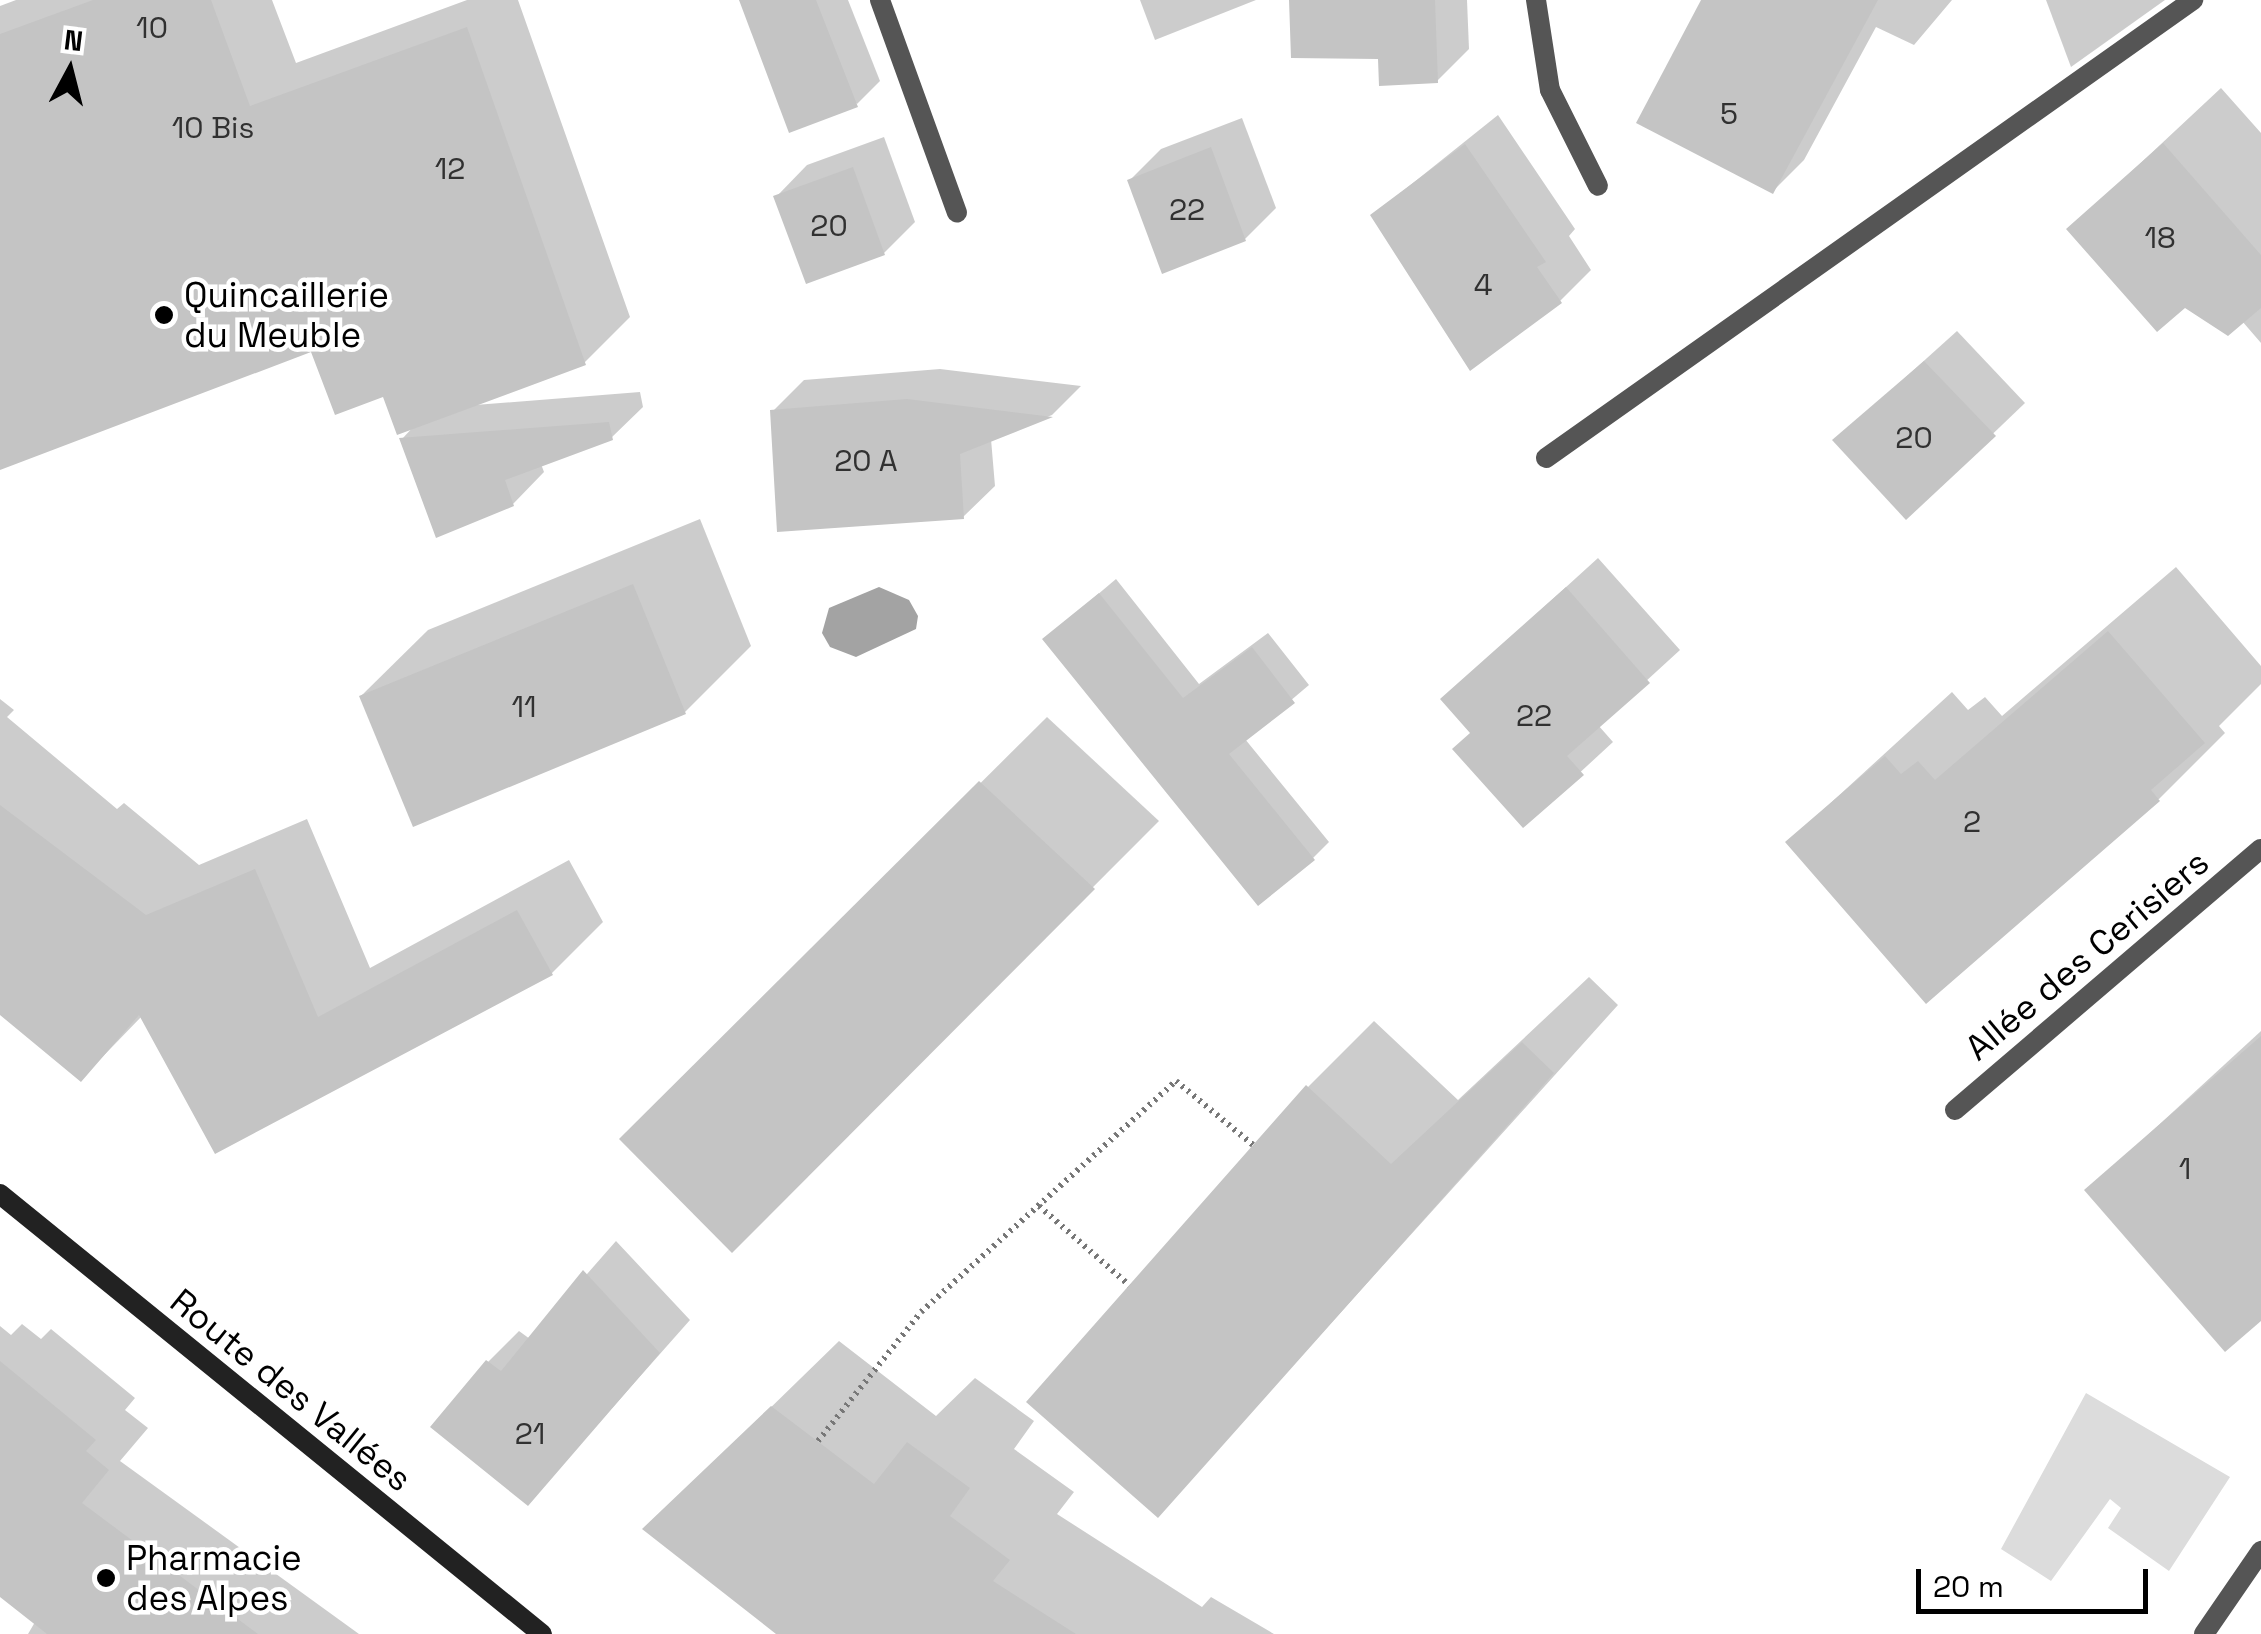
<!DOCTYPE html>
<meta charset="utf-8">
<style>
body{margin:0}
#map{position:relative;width:2261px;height:1634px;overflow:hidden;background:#fff;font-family:"Space Grotesk",sans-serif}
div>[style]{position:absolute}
.green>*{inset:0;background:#dcdcdc}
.water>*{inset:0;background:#a3a3a3}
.shadow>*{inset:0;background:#0003}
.building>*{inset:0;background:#c4c4c4}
.path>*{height:6px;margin-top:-3px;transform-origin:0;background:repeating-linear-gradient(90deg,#777 0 2.5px,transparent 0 7.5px)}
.service>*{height:20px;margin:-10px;padding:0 10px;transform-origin:10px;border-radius:10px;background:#555}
.minor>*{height:20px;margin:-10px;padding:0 10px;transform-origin:10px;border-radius:10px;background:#555}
.secondary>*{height:20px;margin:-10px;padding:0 10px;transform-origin:10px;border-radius:10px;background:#222}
.dots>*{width:28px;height:28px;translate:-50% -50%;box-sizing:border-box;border:5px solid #fff;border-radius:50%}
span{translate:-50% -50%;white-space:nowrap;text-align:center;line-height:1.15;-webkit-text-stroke:9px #fff;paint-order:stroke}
.number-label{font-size:30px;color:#313131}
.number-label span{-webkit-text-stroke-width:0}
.poi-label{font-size:35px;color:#000}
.left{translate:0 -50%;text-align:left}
.street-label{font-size:35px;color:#000}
.north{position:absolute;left:20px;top:20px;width:100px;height:100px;-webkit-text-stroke:8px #fff;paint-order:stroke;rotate:7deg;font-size:28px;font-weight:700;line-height:40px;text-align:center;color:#000}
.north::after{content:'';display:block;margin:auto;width:35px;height:45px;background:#000;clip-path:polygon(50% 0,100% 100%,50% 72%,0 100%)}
.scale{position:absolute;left:1916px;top:1569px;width:232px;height:45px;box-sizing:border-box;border:5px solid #000;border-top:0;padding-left:12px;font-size:30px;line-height:35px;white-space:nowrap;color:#000;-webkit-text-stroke:8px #fff;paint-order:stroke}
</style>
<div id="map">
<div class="green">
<div style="clip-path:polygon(2086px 1393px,2230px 1477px,2169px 1571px,2108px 1528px,2121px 1508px,2110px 1499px,2051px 1581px,2001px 1549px)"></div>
</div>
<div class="water">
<div style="clip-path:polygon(879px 587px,909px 600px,918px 616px,916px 629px,856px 657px,830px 647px,822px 633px,829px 608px)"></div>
</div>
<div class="shadow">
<div style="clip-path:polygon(16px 0,272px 0,296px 63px,467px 0,518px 0,630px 317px,584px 363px,475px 405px,640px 392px,643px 407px,611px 438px,541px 464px,544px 472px,513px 504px,402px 439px,415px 425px,385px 394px,312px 349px,0 468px,0 6px)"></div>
<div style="clip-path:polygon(739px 0,848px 0,880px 81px,857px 104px)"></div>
<div style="clip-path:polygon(1140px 0,1256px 0,1155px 40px)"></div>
<div style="clip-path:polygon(1292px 0,1467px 0,1469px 49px,1437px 81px,1380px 56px)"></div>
<div style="clip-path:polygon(1778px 0,1952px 0,1914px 45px,1876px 27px,1804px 160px,1773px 191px)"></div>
<div style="clip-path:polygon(2046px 0,2165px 0,2071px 67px)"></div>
<div style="clip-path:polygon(2221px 88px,2261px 133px,2261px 343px,2242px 321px,2070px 229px)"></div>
<div style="clip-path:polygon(1498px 115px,1575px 229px,1569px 236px,1591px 270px,1560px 301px,1373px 215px)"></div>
<div style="clip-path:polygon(1242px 118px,1276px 208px,1245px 239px,1130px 180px,1161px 149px)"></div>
<div style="clip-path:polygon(884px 137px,915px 222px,884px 253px,776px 197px,807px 165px)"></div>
<div style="clip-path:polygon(1957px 331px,2025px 403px,1907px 516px,1836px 440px)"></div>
<div style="clip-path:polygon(940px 369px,1081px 386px,1052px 415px,991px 439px,995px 486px,963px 517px,773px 411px,804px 380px)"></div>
<div style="clip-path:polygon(700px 519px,751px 646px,685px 712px,361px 696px,428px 630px)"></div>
<div style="clip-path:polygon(1598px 558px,1680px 650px,1598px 725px,1613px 742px,1523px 825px,1472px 732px,1443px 699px)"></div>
<div style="clip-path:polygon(2176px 567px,2261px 666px,2261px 684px,2219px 726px,2225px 733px,2159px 799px,1788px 842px,1952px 692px,1968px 710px,1985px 697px,2002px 716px)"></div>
<div style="clip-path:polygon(1116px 579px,1199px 684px,1268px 633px,1309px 685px,1245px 739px,1329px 842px,1313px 858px,1045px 639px)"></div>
<div style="clip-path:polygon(0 699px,14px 710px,7px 717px,117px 809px,124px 803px,199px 865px,307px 819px,370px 968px,569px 860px,603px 922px,552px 973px,216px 1151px,143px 1015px,81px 1079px,0 1011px)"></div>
<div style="clip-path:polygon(1047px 717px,1159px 821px,732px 1249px,622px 1139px)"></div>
<div style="clip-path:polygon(1589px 977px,1618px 1005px,1158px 1515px,1308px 1087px,1374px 1021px,1458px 1100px)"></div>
<div style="clip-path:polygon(2261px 1031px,2261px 1318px,2088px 1190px)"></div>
<div style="clip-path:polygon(616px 1241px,690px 1320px,528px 1503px,488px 1362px,519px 1331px,530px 1339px)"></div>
<div style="clip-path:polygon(22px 1324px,41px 1339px,51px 1329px,135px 1398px,125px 1410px,148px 1428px,120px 1461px,359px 1634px,28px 1634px,35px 1622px,0 1593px,0 1326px,11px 1335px)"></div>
<div style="clip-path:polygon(839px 1341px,936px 1416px,975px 1378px,1034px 1421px,1014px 1449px,1074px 1492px,1057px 1514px,1202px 1607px,1211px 1597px,1274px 1634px,780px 1634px,646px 1529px)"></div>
</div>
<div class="building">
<div style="clip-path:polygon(93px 0,211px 0,250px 106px,467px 27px,586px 365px,397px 435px,383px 397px,335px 415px,311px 352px,0 470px,0 34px)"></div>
<div style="clip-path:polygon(739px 0,816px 0,858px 107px,789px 133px)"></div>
<div style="clip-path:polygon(1289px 0,1435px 0,1438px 83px,1379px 86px,1378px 59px,1291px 58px)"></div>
<div style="clip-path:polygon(1701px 0,1878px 0,1773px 194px,1636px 123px)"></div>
<div style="clip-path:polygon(2163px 143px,2261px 255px,2261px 308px,2228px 336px,2185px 308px,2157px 332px,2066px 229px)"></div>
<div style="clip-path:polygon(1465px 144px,1546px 262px,1537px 267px,1562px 303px,1470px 371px,1370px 215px)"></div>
<div style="clip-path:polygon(1211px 147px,1246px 241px,1162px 274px,1127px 180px)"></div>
<div style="clip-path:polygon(853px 167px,885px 255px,806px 284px,773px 196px)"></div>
<div style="clip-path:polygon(1924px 361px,1996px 436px,1906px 520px,1832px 440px)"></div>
<div style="clip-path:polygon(907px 399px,1053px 417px,960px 454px,964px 519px,777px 532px,770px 410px)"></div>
<div style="clip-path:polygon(609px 422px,613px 440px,505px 480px,514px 506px,436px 538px,399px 438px)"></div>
<div style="clip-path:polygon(633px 584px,686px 714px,413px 827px,359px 696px)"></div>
<div style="clip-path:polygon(1566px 587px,1650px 683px,1567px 756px,1584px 775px,1523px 828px,1452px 749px,1470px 733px,1440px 699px)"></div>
<div style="clip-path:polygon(1099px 593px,1183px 698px,1252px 647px,1295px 703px,1229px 754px,1315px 860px,1258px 906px,1042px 639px)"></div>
<div style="clip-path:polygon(2108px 631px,2205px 743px,2151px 790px,2160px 801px,1926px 1004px,1785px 842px,1885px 756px,1901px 774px,1918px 761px,1935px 780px)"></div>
<div style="clip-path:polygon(979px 781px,1095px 889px,732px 1253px,619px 1139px)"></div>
<div style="clip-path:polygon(0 805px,146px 915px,255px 869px,318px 1017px,517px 910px,553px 975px,215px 1154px,139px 1015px,81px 1082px,0 1015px)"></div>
<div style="clip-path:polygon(2261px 1036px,2261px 1321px,2225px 1352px,2084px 1190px)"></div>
<div style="clip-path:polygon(1522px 1042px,1554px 1073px,1158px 1518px,1026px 1402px,1306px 1085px,1391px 1164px)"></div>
<div style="clip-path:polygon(583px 1270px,660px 1353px,528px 1506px,430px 1427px,486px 1360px,501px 1371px)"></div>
<div style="clip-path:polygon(0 1361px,96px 1440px,86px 1451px,109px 1470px,82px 1503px,258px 1634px,47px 1634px,0 1597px)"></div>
<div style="clip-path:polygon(771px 1406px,874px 1484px,907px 1442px,970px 1488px,950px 1516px,1010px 1560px,993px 1581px,1076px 1634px,776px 1634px,642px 1529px)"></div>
</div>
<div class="path">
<div style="left:1039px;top:1206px;width:120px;rotate:41.3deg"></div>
<div style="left:818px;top:1441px;width:165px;rotate:-51.4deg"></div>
<div style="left:921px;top:1312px;width:344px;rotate:-42.2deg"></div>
<div style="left:1176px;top:1081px;width:100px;rotate:39.7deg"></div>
</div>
<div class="service">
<div style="left:880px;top:0;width:226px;rotate:70.1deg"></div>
<div style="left:1546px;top:458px;width:793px;rotate:-35.29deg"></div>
<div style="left:1955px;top:1110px;width:402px;rotate:-40.5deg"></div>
<div style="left:2204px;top:1634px;width:101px;rotate:-55.5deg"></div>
</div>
<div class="minor">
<div style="left:1536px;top:0;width:91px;rotate:81.2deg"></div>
<div style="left:1550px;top:90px;width:107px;rotate:63.4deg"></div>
</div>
<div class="secondary">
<div style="left:0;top:1194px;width:698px;rotate:39.07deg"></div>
</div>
<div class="dots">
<div style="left:164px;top:315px;background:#000"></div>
<div style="left:106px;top:1578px;background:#000"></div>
</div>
<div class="number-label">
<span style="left:152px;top:28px">10</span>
<span style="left:1729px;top:114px">5</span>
<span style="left:213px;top:128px">10 Bis</span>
<span style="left:450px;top:169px">12</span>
<span style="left:1187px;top:210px">22</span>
<span style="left:829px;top:226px">20</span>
<span style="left:2160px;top:238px">18</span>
<span style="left:1483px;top:285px">4</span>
<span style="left:1914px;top:438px">20</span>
<span style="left:866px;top:461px">20 A</span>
<span style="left:524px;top:707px">11</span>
<span style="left:1534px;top:716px">22</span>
<span style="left:1972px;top:822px">2</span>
<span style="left:2185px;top:1169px">1</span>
<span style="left:530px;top:1434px">21</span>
</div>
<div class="poi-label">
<span class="left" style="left:184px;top:315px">Quincaillerie<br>du Meuble</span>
<span class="left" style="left:126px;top:1578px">Pharmacie<br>des Alpes</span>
</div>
<div class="street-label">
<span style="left:2087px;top:955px;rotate:-40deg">Allée des Cerisiers</span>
<span style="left:291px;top:1390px;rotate:39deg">Route des Vallées</span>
</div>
<div class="north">N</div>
<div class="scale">20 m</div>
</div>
